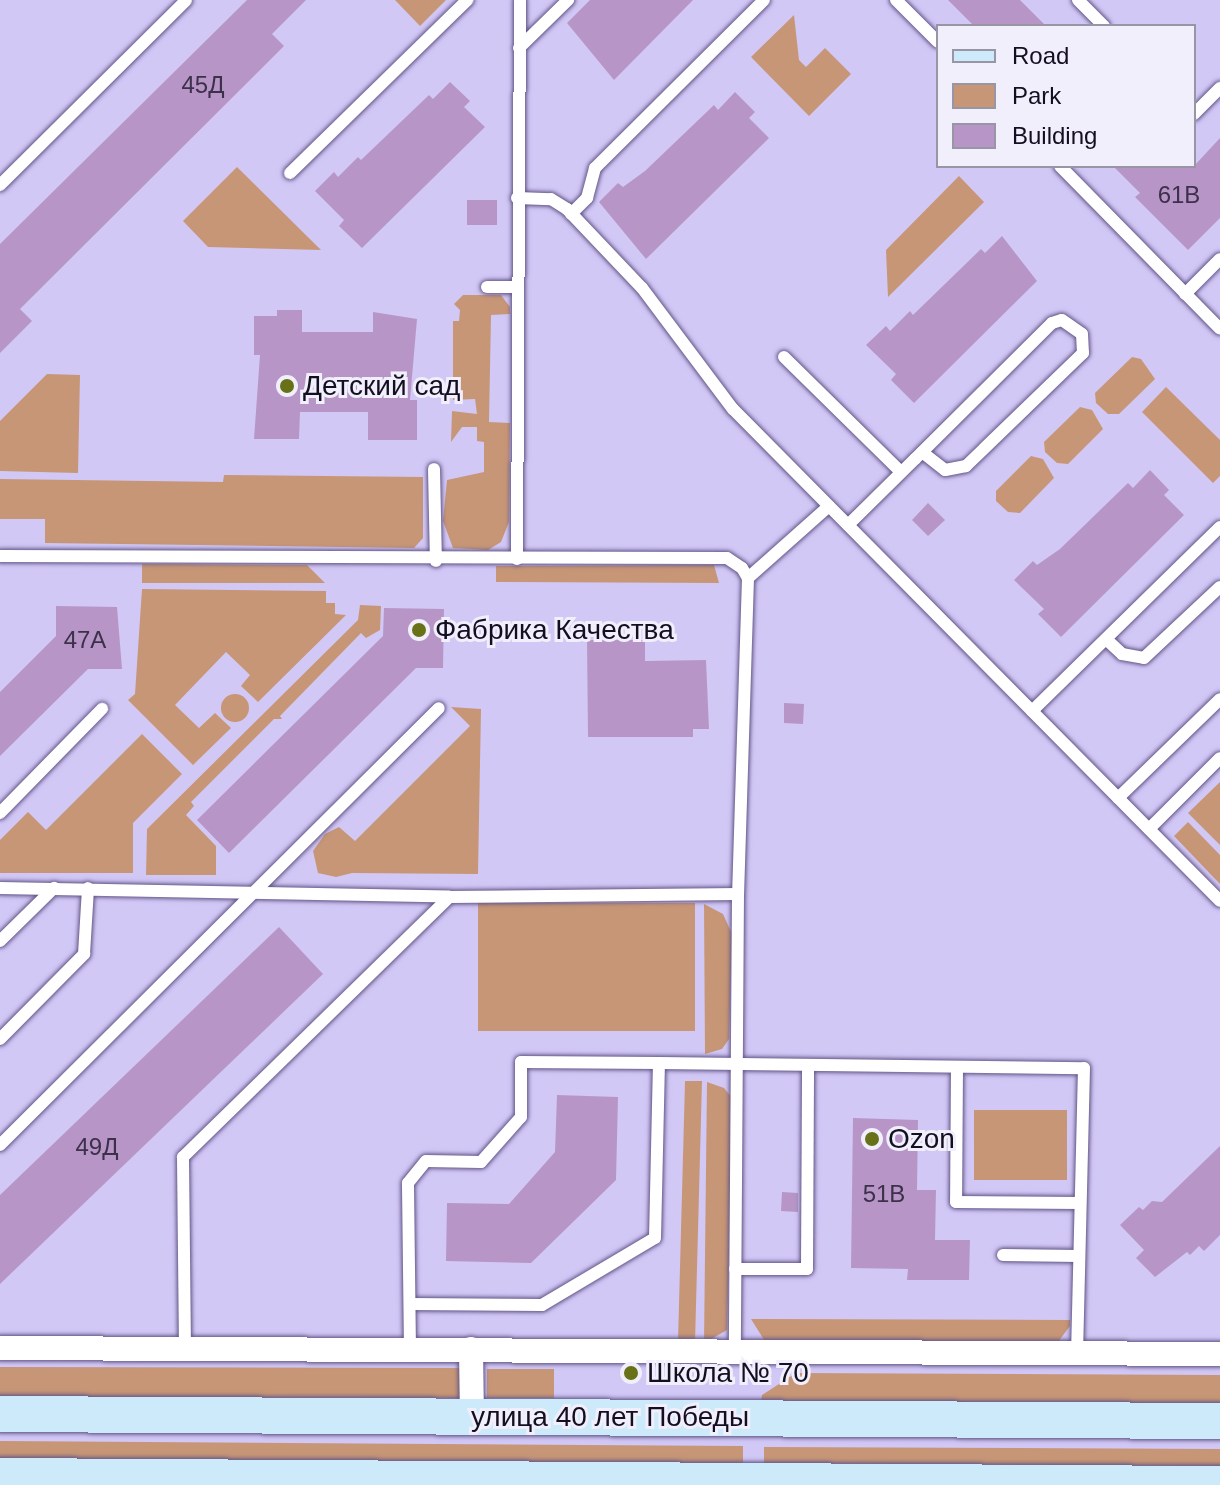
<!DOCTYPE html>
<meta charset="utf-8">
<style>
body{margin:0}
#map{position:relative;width:1220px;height:1485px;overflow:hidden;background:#d2c8f6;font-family:Arial,sans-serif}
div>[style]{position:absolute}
.green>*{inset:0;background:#c79676}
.round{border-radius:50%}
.building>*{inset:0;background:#b796c7}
.roads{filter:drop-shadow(0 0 2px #625587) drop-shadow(0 0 2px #625587)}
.service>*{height:12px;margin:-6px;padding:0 6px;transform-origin:6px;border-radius:6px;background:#fff}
.minor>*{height:24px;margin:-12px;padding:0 12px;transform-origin:12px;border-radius:12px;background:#fff}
.primary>*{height:36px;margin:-18px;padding:0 18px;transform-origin:18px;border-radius:18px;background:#cdeafb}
.dots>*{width:22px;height:22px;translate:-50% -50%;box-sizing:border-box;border:4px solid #f1effb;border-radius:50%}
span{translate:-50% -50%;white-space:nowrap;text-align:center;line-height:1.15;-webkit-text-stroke:6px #f1effb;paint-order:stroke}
.number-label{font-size:24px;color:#3c304a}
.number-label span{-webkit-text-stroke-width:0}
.poi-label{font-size:28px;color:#130e21}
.left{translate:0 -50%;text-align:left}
.street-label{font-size:28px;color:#130e21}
.legend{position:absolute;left:936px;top:24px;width:260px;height:144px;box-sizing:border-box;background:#f1effb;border:2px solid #9895a4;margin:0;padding:10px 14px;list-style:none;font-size:24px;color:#130e21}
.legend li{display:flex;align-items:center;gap:16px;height:40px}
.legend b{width:40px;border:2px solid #9895a4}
</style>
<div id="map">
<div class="green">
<div style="clip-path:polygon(395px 0,446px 0,420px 26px)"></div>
<div style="clip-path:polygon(794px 15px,799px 60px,806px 67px,825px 48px,851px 74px,809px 116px,751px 57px)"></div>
<div style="clip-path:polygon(237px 167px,321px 250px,208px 247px,183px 221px)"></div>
<div style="clip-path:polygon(959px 176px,984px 202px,888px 297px,886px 250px)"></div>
<div style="clip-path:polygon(463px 295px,501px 295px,510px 307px,510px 314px,491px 315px,489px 422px,510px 423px,509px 522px,501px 542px,488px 550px,453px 548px,443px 521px,447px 480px,484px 472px,484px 442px,477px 441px,477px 427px,462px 427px,451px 442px,452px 411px,477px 414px,475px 399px,453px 400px,453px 321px,459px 321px,460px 310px,454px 304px)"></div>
<div style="clip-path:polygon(1132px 357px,1141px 359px,1155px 379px,1119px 414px,1108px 414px,1096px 403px,1095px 393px)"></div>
<div style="clip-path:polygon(47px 374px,80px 375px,78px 473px,0 471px,0 421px)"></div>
<div style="clip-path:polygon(1166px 387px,1220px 440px,1220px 476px,1213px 483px,1142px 412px)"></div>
<div style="clip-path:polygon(1080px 407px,1092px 410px,1103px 429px,1068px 464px,1057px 463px,1045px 452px,1044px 442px)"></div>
<div style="clip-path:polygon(1031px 456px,1043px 459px,1054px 478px,1020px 513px,1008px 512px,996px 501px,996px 491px)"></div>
<div style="clip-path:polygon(224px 475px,423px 477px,423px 538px,414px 548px,45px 543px,45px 519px,0 519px,0 479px,223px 482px)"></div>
<div style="clip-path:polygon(142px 564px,307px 565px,325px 583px,142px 583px)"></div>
<div style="clip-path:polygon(714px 565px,719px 583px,496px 582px,496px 566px)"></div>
<div style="clip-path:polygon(142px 589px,326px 591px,326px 603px,335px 603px,335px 614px,346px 615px,258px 702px,241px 686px,250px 675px,226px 652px,175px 705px,199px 728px,215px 713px,231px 728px,193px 765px,128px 700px,135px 694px)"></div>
<div style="clip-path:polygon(360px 605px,381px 606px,380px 630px,366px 638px,361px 633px,280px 716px,282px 719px,274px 719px,191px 802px,194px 806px,186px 815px,216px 846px,216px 875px,146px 875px,147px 829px,358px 620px)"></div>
<div class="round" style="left:221px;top:694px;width:28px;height:28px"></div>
<div style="clip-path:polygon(451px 707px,481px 709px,478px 874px,352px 873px,336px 877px,318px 873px,313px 851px,325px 834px,339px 827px,355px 841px,470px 726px)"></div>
<div style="clip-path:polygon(142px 734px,182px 774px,133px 823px,133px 873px,0 873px,0 840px,28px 812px,46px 830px)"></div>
<div style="clip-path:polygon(1220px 782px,1220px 845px,1188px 813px)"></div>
<div style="clip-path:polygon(1188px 822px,1220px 855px,1220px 884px,1174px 836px)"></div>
<div style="clip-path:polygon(478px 903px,695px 903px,695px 1031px,478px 1031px)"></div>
<div style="clip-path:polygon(704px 904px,723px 914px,732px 934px,729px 1039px,722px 1049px,705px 1054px)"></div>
<div style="clip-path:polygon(685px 1081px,702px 1081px,695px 1343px,678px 1342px)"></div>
<div style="clip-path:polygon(707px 1082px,724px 1088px,733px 1099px,727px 1330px,704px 1343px)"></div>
<div style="clip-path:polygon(974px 1110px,1067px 1110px,1067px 1180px,974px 1180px)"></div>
<div style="clip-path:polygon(751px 1319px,1070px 1320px,1070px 1326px,1058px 1342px,766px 1343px)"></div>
<div style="clip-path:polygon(0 1367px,464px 1368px,464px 1398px,0 1397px)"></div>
<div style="clip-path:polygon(487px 1369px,554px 1369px,554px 1398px,487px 1398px)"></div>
<div style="clip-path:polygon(796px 1373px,1220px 1375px,1220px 1404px,761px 1402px,762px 1395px)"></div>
<div style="clip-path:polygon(0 1441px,743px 1446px,743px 1465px,0 1461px)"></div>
<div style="clip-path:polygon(764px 1447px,1220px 1449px,1220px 1466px,764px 1463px)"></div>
</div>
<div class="building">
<div style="clip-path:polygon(247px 0,306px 0,272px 34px,284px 46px,20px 309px,32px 321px,0 353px,0 244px)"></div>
<div style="clip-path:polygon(590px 0,693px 0,614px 80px,567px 23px)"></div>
<div style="clip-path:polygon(948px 0,1020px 0,1046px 26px,974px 26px)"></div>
<div style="clip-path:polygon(450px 82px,470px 101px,464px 107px,485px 127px,362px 248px,339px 226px,344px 220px,315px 191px,334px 172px,338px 177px,358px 157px,361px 160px,429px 95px,433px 99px)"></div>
<div style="clip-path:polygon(735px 92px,755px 112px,749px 118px,769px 138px,646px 259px,599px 202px,618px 183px,623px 187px,645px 171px,714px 105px,718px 110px)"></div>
<div style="clip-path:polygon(1220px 138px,1220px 218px,1188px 250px,1135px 197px,1140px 193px,1113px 166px,1194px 166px)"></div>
<div style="clip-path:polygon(467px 200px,497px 200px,497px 225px,467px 225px)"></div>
<div style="clip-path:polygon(1002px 236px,1037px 281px,914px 403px,891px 380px,896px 374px,866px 345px,886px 326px,890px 331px,910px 311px,913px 315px,981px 249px,985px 253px)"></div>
<div style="clip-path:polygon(277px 310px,302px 310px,302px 332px,373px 332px,373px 312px,417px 319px,410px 400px,417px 400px,417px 440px,368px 440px,368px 412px,300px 412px,299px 439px,254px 439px,260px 355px,254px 355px,254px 316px,277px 316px)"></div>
<div style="clip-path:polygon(1150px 470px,1169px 490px,1164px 495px,1184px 515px,1061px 637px,1038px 614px,1044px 609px,1014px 580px,1033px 561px,1037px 565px,1060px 549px,1128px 483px,1133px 488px)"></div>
<div style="clip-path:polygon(928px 503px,945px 520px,928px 536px,912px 520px)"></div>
<div style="clip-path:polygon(56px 606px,117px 607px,122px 669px,88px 669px,0 756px,0 692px,56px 636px)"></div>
<div style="clip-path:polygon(384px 608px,444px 609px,443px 668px,416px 668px,229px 853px,197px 820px,383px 636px)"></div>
<div style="clip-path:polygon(587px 640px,645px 640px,645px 661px,706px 660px,709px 729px,693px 729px,693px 737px,588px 737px)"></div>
<div style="clip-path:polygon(784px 703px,804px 704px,803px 724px,784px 723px)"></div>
<div style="clip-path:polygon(279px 927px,323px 974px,0 1284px,0 1195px)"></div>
<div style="clip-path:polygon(557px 1095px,618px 1097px,616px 1180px,531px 1263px,446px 1261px,447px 1203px,509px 1204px,555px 1152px)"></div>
<div style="clip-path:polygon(853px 1118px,918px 1120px,917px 1190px,936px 1190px,935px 1240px,970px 1240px,969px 1280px,907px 1280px,908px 1269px,851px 1268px)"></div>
<div style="clip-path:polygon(1220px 1146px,1220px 1235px,1204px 1251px,1199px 1246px,1190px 1255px,1187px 1252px,1155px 1277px,1136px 1258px,1144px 1250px,1120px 1225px,1139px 1207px,1143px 1210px,1152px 1201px,1162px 1202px)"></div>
<div style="clip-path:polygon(782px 1192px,798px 1193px,798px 1212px,781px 1211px)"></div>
</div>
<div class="roads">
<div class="service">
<div style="left:896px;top:0;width:59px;rotate:45deg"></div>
<div style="left:1078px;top:0;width:37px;rotate:45deg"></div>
<div style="left:519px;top:48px;width:69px;rotate:-44.4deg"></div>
<div style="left:1194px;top:114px;width:37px;rotate:-45deg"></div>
<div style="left:1060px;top:166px;width:228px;rotate:45.5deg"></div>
<div style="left:290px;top:173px;width:248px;rotate:-44.3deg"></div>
<div style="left:0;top:185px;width:262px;rotate:-44.8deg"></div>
<div style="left:517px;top:198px;width:34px;rotate:2deg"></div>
<div style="left:551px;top:199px;width:19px;rotate:32deg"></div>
<div style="left:567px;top:209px;width:109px;rotate:46.5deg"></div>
<div style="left:642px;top:288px;width:151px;rotate:53.1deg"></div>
<div style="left:733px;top:409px;width:692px;rotate:45.29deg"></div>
<div style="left:571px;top:214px;width:23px;rotate:-45deg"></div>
<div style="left:587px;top:198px;width:31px;rotate:-75deg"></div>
<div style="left:595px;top:168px;width:238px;rotate:-44.8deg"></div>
<div style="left:487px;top:287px;width:30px"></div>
<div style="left:1185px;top:294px;width:49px;rotate:-45deg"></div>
<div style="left:784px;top:357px;width:164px;rotate:44.5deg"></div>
<div style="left:434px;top:469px;width:92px;rotate:88.8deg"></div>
<div style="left:848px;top:525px;width:94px;rotate:-44.6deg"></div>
<div style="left:915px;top:459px;width:193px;rotate:-44.8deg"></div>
<div style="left:1052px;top:323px;width:10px;rotate:-17deg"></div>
<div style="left:1062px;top:320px;width:24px;rotate:35deg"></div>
<div style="left:1082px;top:334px;width:19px;rotate:87deg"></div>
<div style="left:1083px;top:353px;width:163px;rotate:136deg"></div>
<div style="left:966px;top:466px;width:21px;rotate:169deg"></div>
<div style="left:945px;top:470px;width:29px;rotate:-142deg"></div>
<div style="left:0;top:556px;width:727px;rotate:0.16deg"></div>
<div style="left:727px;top:558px;width:18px;rotate:34deg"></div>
<div style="left:742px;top:568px;width:12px;rotate:59deg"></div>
<div style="left:748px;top:578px;width:316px;rotate:91.8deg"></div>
<div style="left:738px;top:894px;width:458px;rotate:90.4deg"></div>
<div style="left:517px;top:559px;width:559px;rotate:-89.69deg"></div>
<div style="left:748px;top:578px;width:108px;rotate:-41.6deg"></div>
<div style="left:1106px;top:639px;width:22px;rotate:43deg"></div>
<div style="left:1122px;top:654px;width:22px;rotate:10deg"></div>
<div style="left:1144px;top:658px;width:104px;rotate:-43.1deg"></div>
<div style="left:1032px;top:711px;width:263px;rotate:-44.4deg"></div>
<div style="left:1118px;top:798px;width:142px;rotate:-44.1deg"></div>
<div style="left:0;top:813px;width:146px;rotate:-45.6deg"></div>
<div style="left:1149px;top:829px;width:100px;rotate:-45deg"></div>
<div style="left:0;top:888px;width:449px;rotate:1.1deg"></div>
<div style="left:449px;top:897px;width:289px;rotate:-0.6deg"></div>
<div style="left:0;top:941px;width:76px;rotate:-44.5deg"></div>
<div style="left:0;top:1039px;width:120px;rotate:-45.3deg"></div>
<div style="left:84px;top:954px;width:66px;rotate:-86.5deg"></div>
<div style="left:957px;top:1067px;width:135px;rotate:90.4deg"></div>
<div style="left:956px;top:1202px;width:124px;rotate:0.5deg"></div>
<div style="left:0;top:1145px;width:619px;rotate:-44.87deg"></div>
<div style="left:1003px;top:1255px;width:76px;rotate:0.8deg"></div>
<div style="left:735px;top:1269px;width:72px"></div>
<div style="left:807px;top:1269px;width:204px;rotate:-89.7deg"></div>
<div style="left:410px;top:1304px;width:132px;rotate:0.4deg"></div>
<div style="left:542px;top:1305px;width:131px;rotate:-30.7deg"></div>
<div style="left:655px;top:1238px;width:175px;rotate:-88.7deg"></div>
<div style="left:185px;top:1349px;width:192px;rotate:-90.6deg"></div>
<div style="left:183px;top:1157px;width:372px;rotate:-44.3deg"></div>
<div style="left:410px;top:1350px;width:167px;rotate:-90.7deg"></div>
<div style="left:408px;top:1183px;width:28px;rotate:-51deg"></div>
<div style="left:426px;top:1161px;width:55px;rotate:1deg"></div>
<div style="left:481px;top:1162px;width:60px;rotate:-48.4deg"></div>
<div style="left:521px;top:1117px;width:55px;rotate:-90deg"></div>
<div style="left:521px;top:1062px;width:138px;rotate:0.4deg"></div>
<div style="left:659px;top:1063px;width:425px;rotate:0.7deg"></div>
<div style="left:1084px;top:1068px;width:285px;rotate:91.4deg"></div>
</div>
<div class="minor">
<div style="left:0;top:1348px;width:1220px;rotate:0.28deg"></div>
<div style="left:471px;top:1349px;width:68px;rotate:89.2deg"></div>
</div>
<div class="primary">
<div style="left:0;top:1414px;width:1220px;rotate:0.33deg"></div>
<div style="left:0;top:1476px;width:1220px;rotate:0.38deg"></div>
</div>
</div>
<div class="dots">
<div style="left:287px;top:386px;background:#687118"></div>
<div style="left:419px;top:630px;background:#687118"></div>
<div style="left:872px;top:1139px;background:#687118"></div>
<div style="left:631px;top:1373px;background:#687118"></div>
</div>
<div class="number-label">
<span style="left:203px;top:85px">45Д</span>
<span style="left:1179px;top:195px">61В</span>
<span style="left:85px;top:640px">47А</span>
<span style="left:97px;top:1147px">49Д</span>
<span style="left:884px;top:1194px">51В</span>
</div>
<div class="poi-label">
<span class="left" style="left:303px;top:386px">Детский сад</span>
<span class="left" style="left:435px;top:630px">Фабрика Качества</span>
<span class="left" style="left:888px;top:1139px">Ozon</span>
<span class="left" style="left:647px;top:1373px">Школа № 70</span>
</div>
<div class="street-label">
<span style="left:610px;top:1417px">улица 40 лет Победы</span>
</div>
<ul class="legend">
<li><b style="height:10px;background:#cdeafb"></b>Road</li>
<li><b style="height:22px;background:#c79676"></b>Park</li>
<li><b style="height:22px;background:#b796c7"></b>Building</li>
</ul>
</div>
